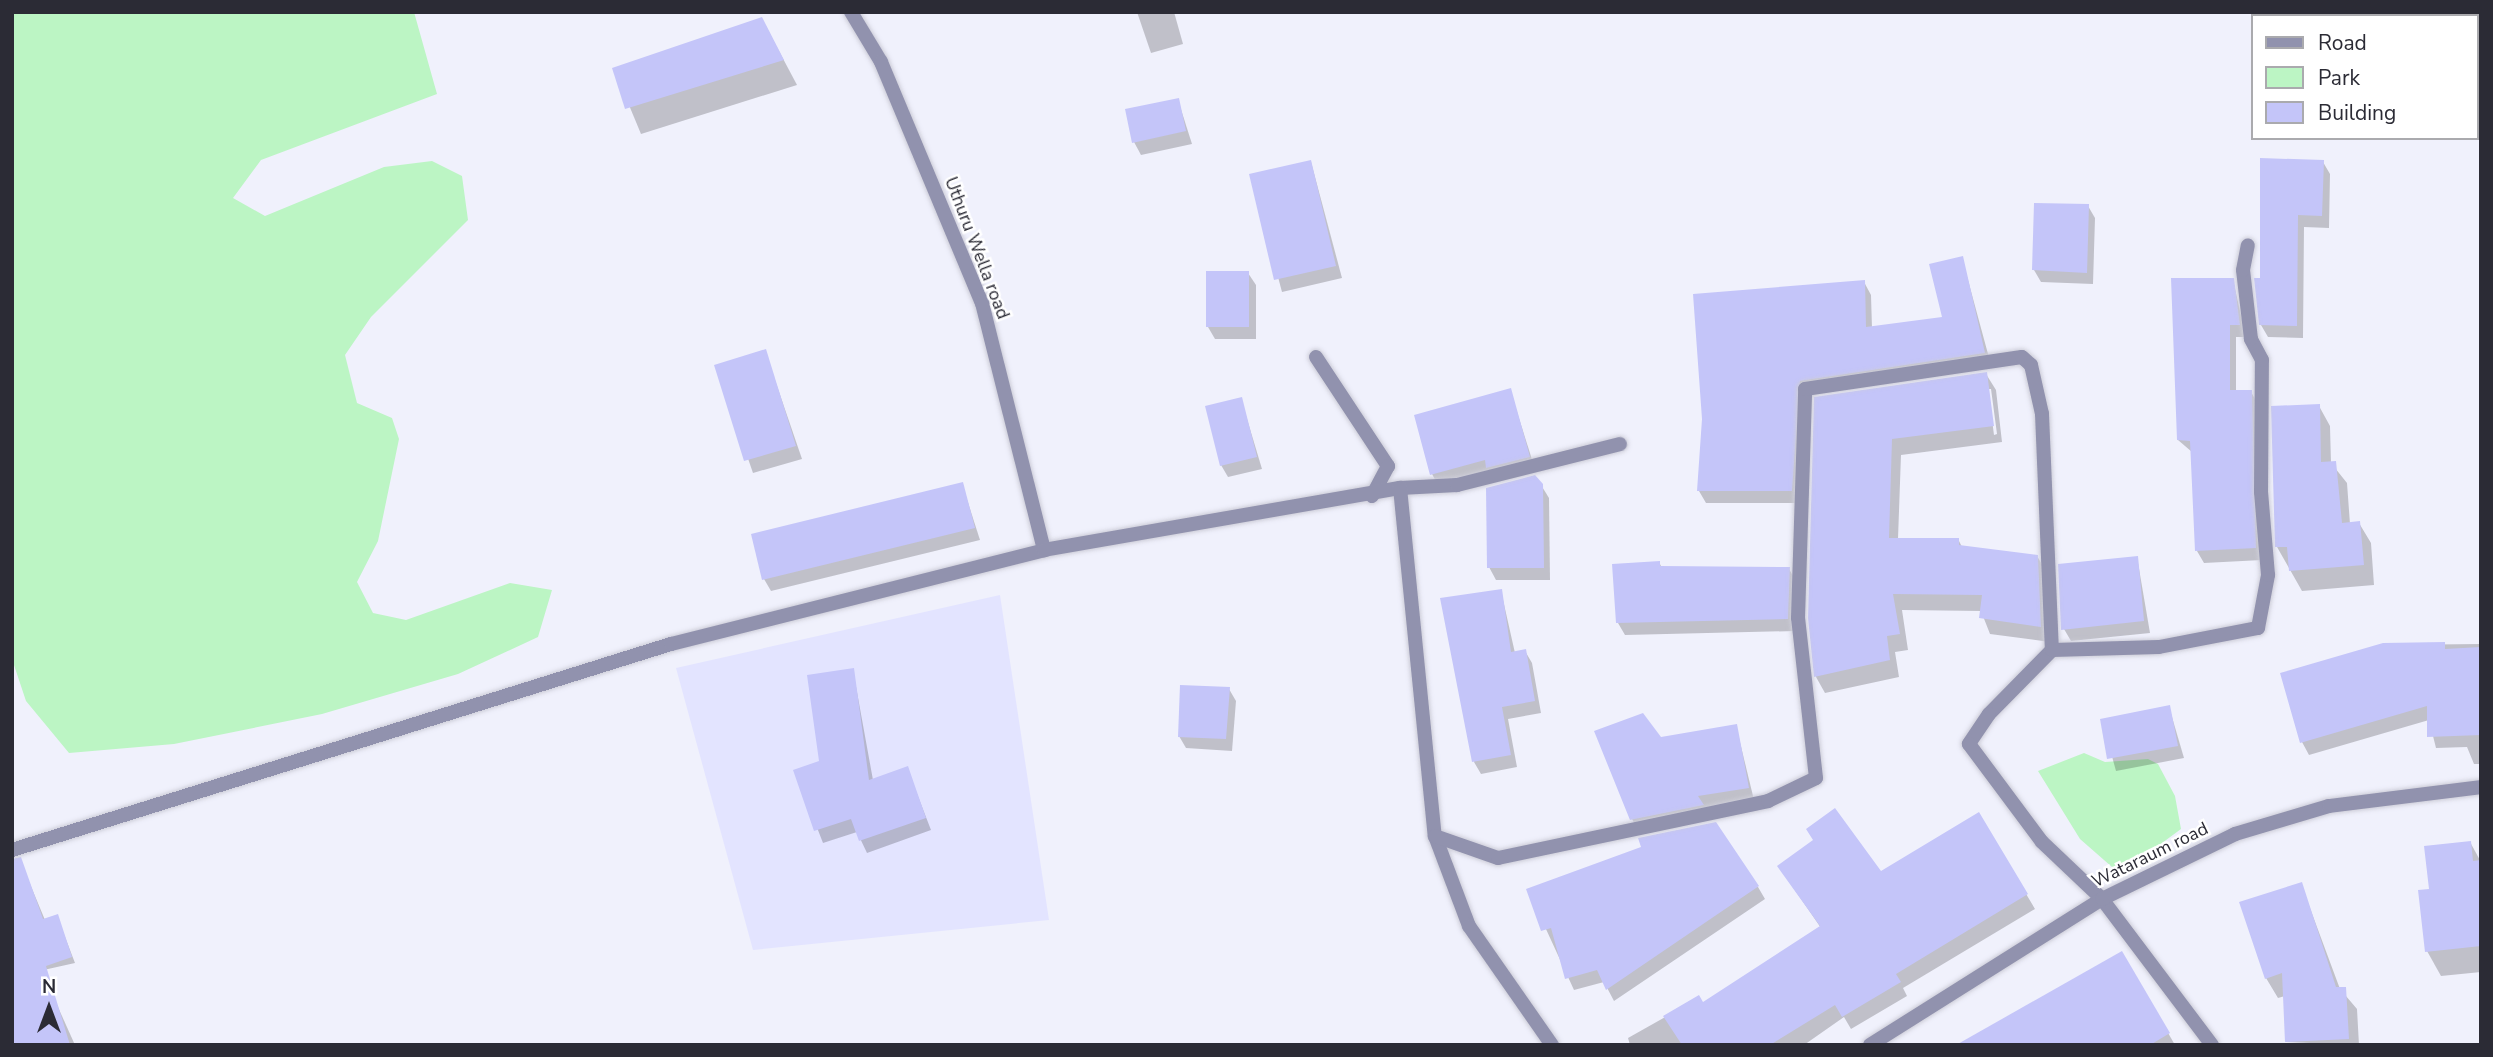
<!DOCTYPE html>
<style>
body{margin:0}
#map{position:relative;width:2493px;height:1057px;overflow:hidden;background:#f0f1fc;font-family:"Nunito Sans",sans-serif}
div>[style]{position:absolute}
.built>*{inset:0;background:#e3e4ff}
.green>*{inset:0;background:#bcf5c4}
.shadow>*{inset:0;background:#0003}
.building>*{inset:0;background:#c4c5f9}
.roads{filter:drop-shadow(0 0 2px #cdcdd8) drop-shadow(0 0 2px #cdcdd8)}
.street>*{height:14px;margin:-7px;padding:0 7px;transform-origin:7px;border-radius:7px;background:#9192ae}
span{translate:-50% -50%;white-space:nowrap;text-align:center;line-height:1.15;-webkit-text-stroke:5px #fff;paint-order:stroke}
.street-label{font-size:18px;color:#2b2b35}
.frame{position:absolute;inset:0;border:14px solid #2b2b35;pointer-events:none}
.legend{position:absolute;left:2251px;top:14px;width:228px;height:126px;box-sizing:border-box;background:#fff;border:2px solid #aaaaae;margin:0;padding:9px 12px;list-style:none;font-size:21px;color:#2b2b35}
.legend li{display:flex;align-items:center;gap:14px;height:35px}
.legend b{width:35px;border:2px solid #aaaaae}
.north{position:absolute;left:14px;top:973px;width:70px;height:70px;-webkit-text-stroke:5px #fff;paint-order:stroke;rotate:0deg;font-size:19px;font-weight:700;line-height:28px;text-align:center;color:#2b2b35}
.north::after{content:'';display:block;margin:auto;width:24px;height:32px;background:#2b2b35;clip-path:polygon(50% 0,100% 100%,50% 72%,0 100%)}
</style>
<div id="map">
<div class="built">
<div style="clip-path:polygon(1000px 595px,1049px 920px,753px 950px,676px 668px)"></div>
</div>
<div class="green">
<div style="clip-path:polygon(12px 12px,414px 12px,437px 94px,261px 160px,233px 198px,265px 216px,384px 167px,432px 161px,462px 176px,468px 220px,371px 317px,345px 355px,357px 403px,392px 418px,399px 439px,378px 541px,357px 582px,373px 613px,406px 620px,510px 583px,552px 590px,538px 637px,458px 674px,322px 714px,174px 744px,69px 753px,26px 701px,12px 659px)"></div>
<div style="clip-path:polygon(2084px 753px,2105px 762px,2148px 759px,2158px 764px,2175px 796px,2181px 829px,2120px 874px,2080px 839px,2038px 771px)"></div>
</div>
<div class="shadow">
<div style="clip-path:polygon(1137px 12px,1174px 12px,1183px 44px,1151px 53px)"></div>
<div style="clip-path:polygon(762px 19px,797px 85px,641px 134px,614px 69px)"></div>
<div style="clip-path:polygon(1178px 100px,1192px 144px,1141px 155px,1134px 142px)"></div>
<div style="clip-path:polygon(1311px 162px,1342px 278px,1282px 292px,1251px 176px)"></div>
<div style="clip-path:polygon(2323px 162px,2330px 174px,2329px 228px,2304px 227px,2303px 338px,2268px 337px,2261px 325px,2261px 280px)"></div>
<div style="clip-path:polygon(2088px 206px,2095px 218px,2093px 284px,2041px 282px,2034px 270px)"></div>
<div style="clip-path:polygon(1962px 258px,1991px 365px,1806px 393px,1798px 503px,1706px 503px,1699px 491px,1864px 282px,1871px 295px,1872px 328px,1944px 319px)"></div>
<div style="clip-path:polygon(1248px 273px,1256px 285px,1256px 339px,1215px 339px,1208px 327px)"></div>
<div style="clip-path:polygon(2233px 280px,2246px 337px,2236px 337px,2236px 391px,2251px 392px,2258px 404px,2262px 560px,2204px 563px,2197px 551px,2192px 452px,2178px 440px)"></div>
<div style="clip-path:polygon(765px 351px,802px 459px,753px 473px,716px 366px)"></div>
<div style="clip-path:polygon(evenodd,1986px 374px,1996px 390px,2002px 442px,1901px 455px,1898px 539px,1958px 539px,1962px 547px,2037px 556px,2047px 573px,2050px 642px,1990px 634px,1981px 611px,1902px 610px,1908px 650px,1895px 652px,1899px 677px,1825px 693px,1816px 677px,1809px 618px,1816px 399px,1986px 374px,1988px 389px,1991px 389px,1997px 434px,1994px 435px,1988px 389px)"></div>
<div style="clip-path:polygon(1510px 390px,1535px 469px,1439px 487px,1432px 474px)"></div>
<div style="clip-path:polygon(1241px 399px,1262px 469px,1228px 477px,1221px 465px)"></div>
<div style="clip-path:polygon(2319px 406px,2330px 426px,2331px 463px,2347px 483px,2350px 524px,2359px 523px,2371px 543px,2374px 585px,2302px 591px,2277px 547px)"></div>
<div style="clip-path:polygon(962px 484px,980px 540px,771px 591px,764px 579px)"></div>
<div style="clip-path:polygon(1541px 485px,1549px 498px,1550px 580px,1496px 580px,1489px 567px)"></div>
<div style="clip-path:polygon(2137px 557px,2150px 633px,2071px 641px,2064px 629px)"></div>
<div style="clip-path:polygon(1659px 562px,1662px 568px,1789px 569px,1796px 581px,1795px 631px,1625px 635px,1618px 623px)"></div>
<div style="clip-path:polygon(1501px 591px,1515px 653px,1525px 651px,1532px 663px,1541px 713px,1508px 719px,1517px 767px,1481px 774px,1474px 762px)"></div>
<div style="clip-path:polygon(2481px 644px,2481px 764px,2474px 764px,2467px 747px,2436px 748px,2429px 720px,2309px 755px,2302px 742px,2383px 645px)"></div>
<div style="clip-path:polygon(853px 670px,873px 780px,907px 768px,931px 830px,867px 853px,857px 832px,823px 843px,795px 771px,821px 762px)"></div>
<div style="clip-path:polygon(1229px 689px,1236px 701px,1232px 751px,1186px 748px,1179px 736px)"></div>
<div style="clip-path:polygon(2169px 707px,2184px 758px,2116px 771px,2102px 720px)"></div>
<div style="clip-path:polygon(1736px 726px,1754px 800px,1639px 832px,1632px 819px,1660px 739px)"></div>
<div style="clip-path:polygon(1979px 815px,2035px 909px,1903px 988px,1907px 996px,1851px 1029px,1844px 1017px,1804px 1045px,1630px 1045px,1628px 1038px,1699px 998px,1703px 1004px,1821px 928px,1779px 867px,1815px 841px,1881px 873px)"></div>
<div style="clip-path:polygon(2470px 842px,2481px 862px,2481px 972px,2441px 976px,2427px 951px,2431px 891px)"></div>
<div style="clip-path:polygon(20px 860px,45px 920px,57px 916px,75px 963px,12px 977px)"></div>
<div style="clip-path:polygon(2301px 884px,2340px 989px,2357px 1009px,2359px 1045px,2286px 1042px,2285px 996px,2278px 998px,2266px 978px)"></div>
<div style="clip-path:polygon(1758px 887px,1765px 899px,1614px 1001px,1604px 982px,1574px 990px,1528px 890px)"></div>
<div style="clip-path:polygon(2122px 953px,2175px 1045px,1981px 1045px)"></div>
<div style="clip-path:polygon(53px 996px,75px 1045px,12px 1045px)"></div>
</div>
<div class="building">
<div style="clip-path:polygon(762px 17px,784px 60px,625px 109px,612px 68px)"></div>
<div style="clip-path:polygon(1179px 98px,1186px 131px,1132px 143px,1125px 109px)"></div>
<div style="clip-path:polygon(2260px 158px,2324px 160px,2322px 216px,2298px 215px,2297px 326px,2259px 325px,2254px 278px,2260px 278px)"></div>
<div style="clip-path:polygon(1311px 160px,1336px 266px,1274px 280px,1249px 174px)"></div>
<div style="clip-path:polygon(2034px 203px,2089px 204px,2087px 273px,2032px 270px)"></div>
<div style="clip-path:polygon(1963px 256px,1985px 353px,1800px 381px,1792px 491px,1697px 491px,1702px 419px,1693px 294px,1865px 280px,1866px 327px,1942px 317px,1929px 264px)"></div>
<div style="clip-path:polygon(1206px 271px,1249px 271px,1249px 327px,1206px 327px)"></div>
<div style="clip-path:polygon(2171px 278px,2234px 278px,2240px 325px,2230px 325px,2230px 390px,2252px 390px,2256px 548px,2195px 551px,2190px 441px,2177px 440px)"></div>
<div style="clip-path:polygon(766px 349px,796px 446px,744px 461px,714px 365px)"></div>
<div style="clip-path:polygon(1987px 372px,1994px 426px,1892px 439px,1889px 538px,1959px 538px,1959px 545px,2038px 555px,2041px 627px,1979px 618px,1982px 595px,1893px 594px,1900px 634px,1887px 636px,1890px 660px,1814px 677px,1808px 618px,1814px 397px)"></div>
<div style="clip-path:polygon(1511px 388px,1530px 457px,1486px 468px,1485px 460px,1430px 475px,1414px 415px)"></div>
<div style="clip-path:polygon(1242px 397px,1257px 457px,1220px 466px,1205px 406px)"></div>
<div style="clip-path:polygon(2320px 404px,2321px 462px,2336px 461px,2342px 523px,2360px 521px,2364px 565px,2289px 571px,2287px 547px,2275px 547px,2271px 406px)"></div>
<div style="clip-path:polygon(1535px 475px,1543px 484px,1544px 568px,1487px 568px,1486px 488px)"></div>
<div style="clip-path:polygon(963px 482px,975px 528px,762px 580px,751px 534px)"></div>
<div style="clip-path:polygon(2138px 556px,2144px 621px,2061px 630px,2058px 564px)"></div>
<div style="clip-path:polygon(1660px 561px,1660px 566px,1790px 567px,1788px 619px,1616px 623px,1612px 564px)"></div>
<div style="clip-path:polygon(1502px 589px,1511px 652px,1526px 649px,1535px 701px,1502px 707px,1511px 755px,1472px 762px,1440px 598px)"></div>
<div style="clip-path:polygon(2445px 642px,2445px 649px,2481px 647px,2481px 735px,2427px 737px,2427px 706px,2300px 743px,2280px 673px,2383px 643px)"></div>
<div style="clip-path:polygon(854px 668px,869px 780px,908px 766px,926px 818px,859px 841px,851px 819px,814px 831px,793px 770px,819px 761px,807px 675px)"></div>
<div style="clip-path:polygon(1180px 685px,1230px 687px,1226px 739px,1178px 737px)"></div>
<div style="clip-path:polygon(2170px 705px,2178px 746px,2107px 759px,2100px 719px)"></div>
<div style="clip-path:polygon(1643px 713px,1661px 737px,1737px 724px,1749px 788px,1698px 796px,1704px 805px,1630px 820px,1594px 731px)"></div>
<div style="clip-path:polygon(1835px 808px,1881px 871px,1979px 812px,2028px 894px,1896px 974px,1901px 982px,1842px 1017px,1835px 1005px,1770px 1045px,1682px 1045px,1663px 1016px,1699px 995px,1703px 1002px,1820px 926px,1777px 866px,1813px 840px,1806px 829px)"></div>
<div style="clip-path:polygon(1716px 822px,1759px 886px,1606px 990px,1597px 970px,1565px 979px,1551px 928px,1541px 931px,1526px 889px,1641px 847px,1638px 838px)"></div>
<div style="clip-path:polygon(2471px 841px,2473px 861px,2481px 860px,2481px 946px,2425px 952px,2418px 890px,2429px 889px,2424px 846px)"></div>
<div style="clip-path:polygon(21px 857px,43px 919px,58px 914px,72px 957px,46px 966px,70px 1045px,12px 1045px,12px 859px)"></div>
<div style="clip-path:polygon(2302px 882px,2336px 987px,2346px 987px,2349px 1039px,2285px 1042px,2282px 973px,2265px 979px,2239px 902px)"></div>
<div style="clip-path:polygon(2122px 951px,2170px 1033px,2150px 1045px,1956px 1045px)"></div>
</div>
<div class="roads">
<div class="street">
<div style="left:851px;top:12px;width:58px;rotate:59deg"></div>
<div style="left:881px;top:62px;width:261px;rotate:67.3deg"></div>
<div style="left:982px;top:303px;width:255px;rotate:75.9deg"></div>
<div style="left:1316px;top:357px;width:131px;rotate:56.6deg"></div>
<div style="left:1388px;top:466px;width:34px;rotate:118deg"></div>
<div style="left:1400px;top:488px;width:57px;rotate:-3deg"></div>
<div style="left:1457px;top:485px;width:168px;rotate:-14.1deg"></div>
<div style="left:2052px;top:650px;width:90px;rotate:134.5deg"></div>
<div style="left:1989px;top:714px;width:36px;rotate:124deg"></div>
<div style="left:1969px;top:744px;width:122px;rotate:53.3deg"></div>
<div style="left:2042px;top:842px;width:83px;rotate:43.5deg"></div>
<div style="left:2102px;top:899px;width:183px;rotate:53deg"></div>
<div style="left:1435px;top:836px;width:96px;rotate:69.3deg"></div>
<div style="left:1469px;top:926px;width:145px;rotate:55.1deg"></div>
<div style="left:12px;top:850px;width:690px;rotate:-17.36deg"></div>
<div style="left:671px;top:644px;width:385px;rotate:-14.1deg"></div>
<div style="left:1044px;top:550px;width:361px;rotate:-9.9deg"></div>
<div style="left:1400px;top:488px;width:350px;rotate:84.3deg"></div>
<div style="left:1435px;top:836px;width:67px;rotate:19.2deg"></div>
<div style="left:1498px;top:858px;width:276px;rotate:-11.9deg"></div>
<div style="left:1768px;top:801px;width:53px;rotate:-25.6deg"></div>
<div style="left:1816px;top:778px;width:161px;rotate:-96.4deg"></div>
<div style="left:1798px;top:618px;width:229px;rotate:-88.2deg"></div>
<div style="left:1805px;top:389px;width:219px;rotate:-8.4deg"></div>
<div style="left:2022px;top:357px;width:12px;rotate:42deg"></div>
<div style="left:2031px;top:365px;width:50px;rotate:77.3deg"></div>
<div style="left:2042px;top:414px;width:236px;rotate:87.6deg"></div>
<div style="left:2052px;top:650px;width:107px;rotate:-1.6deg"></div>
<div style="left:2159px;top:647px;width:101px;rotate:-10.9deg"></div>
<div style="left:2258px;top:628px;width:54px;rotate:-79.3deg"></div>
<div style="left:2268px;top:575px;width:83px;rotate:-94.8deg"></div>
<div style="left:2261px;top:492px;width:132px;rotate:-89.6deg"></div>
<div style="left:2262px;top:360px;width:24px;rotate:-118deg"></div>
<div style="left:2251px;top:339px;width:69px;rotate:-96.6deg"></div>
<div style="left:2243px;top:270px;width:25px;rotate:-79deg"></div>
<div style="left:1870px;top:1045px;width:274px;rotate:-32.2deg"></div>
<div style="left:2102px;top:899px;width:148px;rotate:-26deg"></div>
<div style="left:2235px;top:834px;width:98px;rotate:-16.6deg"></div>
<div style="left:2329px;top:806px;width:153px;rotate:-7.1deg"></div>
</div>
</div>
<div class="street-label">
<span style="left:977px;top:248px;rotate:69deg">Uthuru Wella road</span>
<span style="left:2150px;top:855px;rotate:-26deg">Wataraum road</span>
</div>
<div class="frame"></div>
<ul class="legend">
<li><b style="height:9px;background:#9192ae"></b>Road</li>
<li><b style="height:19px;background:#bcf5c4"></b>Park</li>
<li><b style="height:19px;background:#c4c5f9"></b>Building</li>
</ul>
<div class="north">N</div>
</div>
